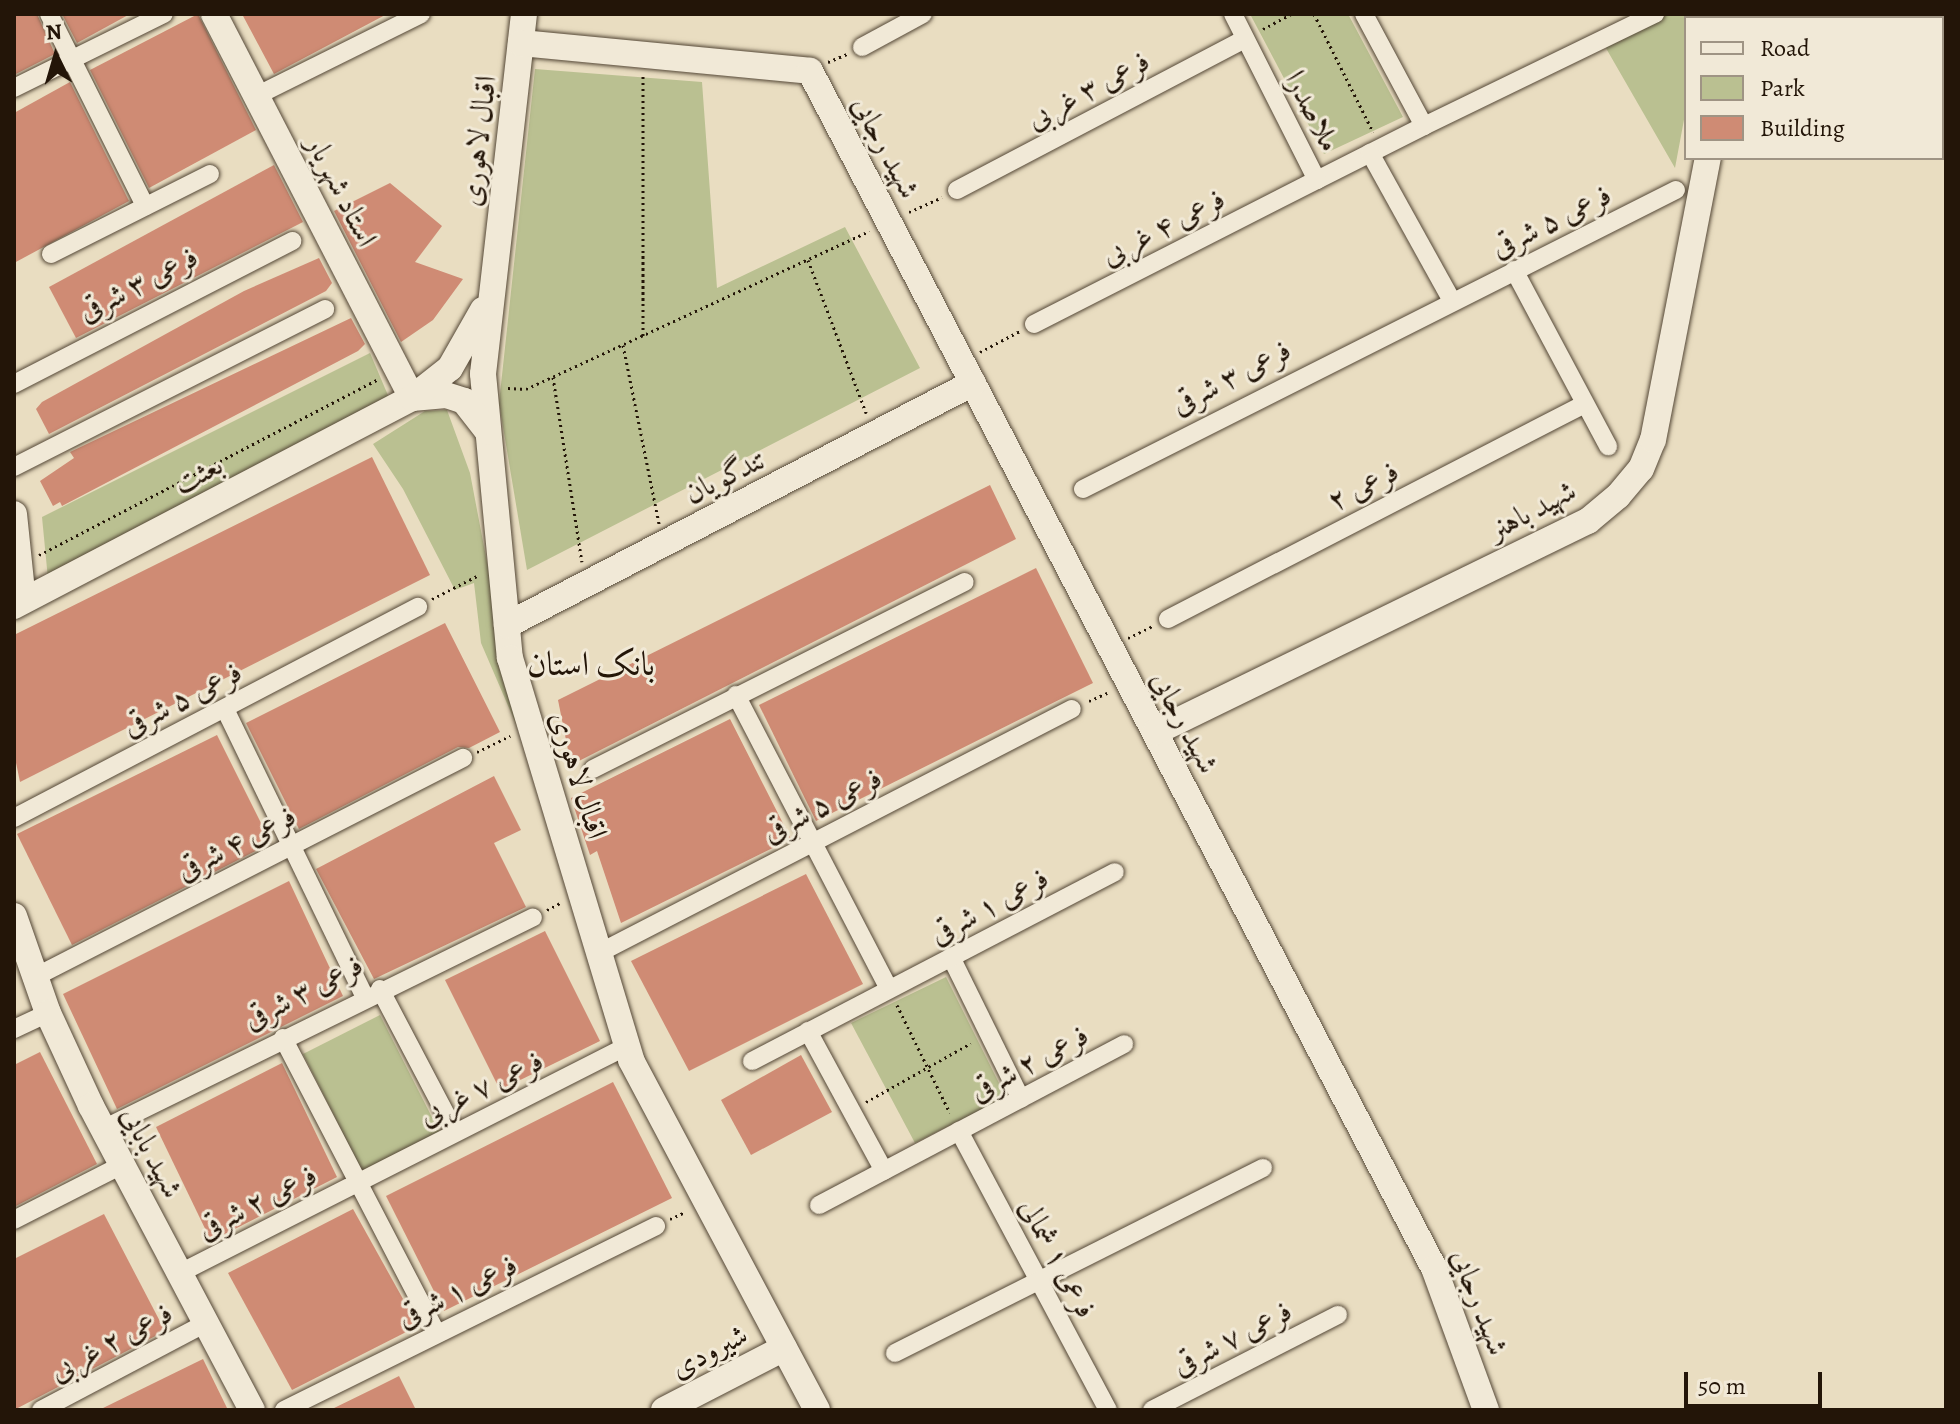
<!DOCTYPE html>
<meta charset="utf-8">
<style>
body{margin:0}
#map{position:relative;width:1960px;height:1424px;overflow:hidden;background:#e9ddc1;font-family:Alegreya,Amiri,serif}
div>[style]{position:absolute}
.green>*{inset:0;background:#bac091}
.building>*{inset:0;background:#cf8b74}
.path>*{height:3px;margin-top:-1.5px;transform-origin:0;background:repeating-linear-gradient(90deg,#231508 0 2px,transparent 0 6px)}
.roads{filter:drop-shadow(0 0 2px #544736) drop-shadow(0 0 2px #544736)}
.street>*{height:18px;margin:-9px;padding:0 9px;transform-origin:9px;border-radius:9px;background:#f1e9d7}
.secondary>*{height:26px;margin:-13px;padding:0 13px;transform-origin:13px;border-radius:13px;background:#f1e9d7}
span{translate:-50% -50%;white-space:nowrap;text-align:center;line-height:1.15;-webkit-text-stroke:6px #f1e9d7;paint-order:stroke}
.street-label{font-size:30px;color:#231508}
.quarter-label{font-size:34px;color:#231508}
.frame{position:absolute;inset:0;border:16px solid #231508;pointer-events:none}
.legend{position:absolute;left:1684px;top:16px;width:260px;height:144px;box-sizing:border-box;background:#f1e9d7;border:2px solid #9f9484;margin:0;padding:10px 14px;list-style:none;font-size:24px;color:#231508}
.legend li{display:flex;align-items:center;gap:16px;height:40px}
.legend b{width:40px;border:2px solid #9f9484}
.north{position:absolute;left:16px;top:16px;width:80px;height:80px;-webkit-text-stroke:6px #f1e9d7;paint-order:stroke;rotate:355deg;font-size:22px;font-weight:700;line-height:32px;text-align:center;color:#231508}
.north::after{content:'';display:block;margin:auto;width:28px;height:36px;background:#231508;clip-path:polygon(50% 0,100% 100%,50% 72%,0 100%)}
.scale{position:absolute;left:1684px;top:1372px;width:138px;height:36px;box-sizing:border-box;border:4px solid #231508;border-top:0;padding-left:10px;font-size:24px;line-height:28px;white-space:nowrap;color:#231508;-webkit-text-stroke:6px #f1e9d7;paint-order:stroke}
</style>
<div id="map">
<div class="green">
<div style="clip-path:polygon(1250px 14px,1348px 14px,1403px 117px,1324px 154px)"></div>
<div style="clip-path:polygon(1658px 14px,1704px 14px,1686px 18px,1686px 109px,1675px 168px,1603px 43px)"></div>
<div style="clip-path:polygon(535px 69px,702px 82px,717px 288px,845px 227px,920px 368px,527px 570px,499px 403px)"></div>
<div style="clip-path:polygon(370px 353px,390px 400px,48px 579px,42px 517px)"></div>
<div style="clip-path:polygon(447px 410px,470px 473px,519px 731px,481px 643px,474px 583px,455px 590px,403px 489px,373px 444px,425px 411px)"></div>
<div style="clip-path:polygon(946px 977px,1006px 1097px,915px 1143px,851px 1023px)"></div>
<div style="clip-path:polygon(380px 1015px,440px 1133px,362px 1171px,303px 1054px)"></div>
</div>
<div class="building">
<div style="clip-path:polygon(14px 14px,37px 14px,55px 54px,14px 75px)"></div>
<div style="clip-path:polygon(62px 14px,130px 14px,77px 43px)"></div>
<div style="clip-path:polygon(198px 14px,256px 130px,149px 188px,90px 70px)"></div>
<div style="clip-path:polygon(242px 14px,387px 14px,274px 74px)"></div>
<div style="clip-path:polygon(70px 82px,129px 201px,14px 263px,14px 113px)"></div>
<div style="clip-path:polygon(274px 165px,303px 222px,76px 338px,49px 287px)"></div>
<div style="clip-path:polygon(390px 183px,442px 226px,415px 262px,463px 279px,433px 320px,401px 342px,334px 211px)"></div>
<div style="clip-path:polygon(319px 258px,332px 283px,326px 291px,49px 434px,36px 409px,42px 402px,244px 291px)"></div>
<div style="clip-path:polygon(351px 318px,365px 344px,358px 351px,62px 506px,60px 502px,53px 506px,40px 481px,74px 458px,70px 452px)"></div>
<div style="clip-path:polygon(372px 457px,430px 575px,20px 782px,14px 753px,14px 635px)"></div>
<div style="clip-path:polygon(990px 485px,1016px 539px,571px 765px,558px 700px)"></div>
<div style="clip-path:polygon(1036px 568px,1093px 683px,816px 821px,759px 705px)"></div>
<div style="clip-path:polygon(445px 623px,500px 732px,469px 748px,458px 747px,299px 829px,246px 723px)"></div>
<div style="clip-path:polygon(730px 719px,791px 839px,621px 923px,597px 851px,590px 855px,571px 798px)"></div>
<div style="clip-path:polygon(217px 735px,271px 843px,72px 945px,17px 834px)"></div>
<div style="clip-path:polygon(494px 776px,521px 830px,494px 843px,526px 907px,374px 979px,316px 869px)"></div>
<div style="clip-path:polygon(806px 874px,863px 984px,689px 1071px,631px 961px)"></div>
<div style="clip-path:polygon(289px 881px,343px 996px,117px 1109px,63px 994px)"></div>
<div style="clip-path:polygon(545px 931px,600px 1041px,500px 1090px,445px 980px)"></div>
<div style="clip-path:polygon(40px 1052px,97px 1164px,14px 1207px,14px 1065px)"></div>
<div style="clip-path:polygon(801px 1055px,832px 1112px,751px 1155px,721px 1100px)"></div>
<div style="clip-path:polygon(282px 1063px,337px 1177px,211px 1241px,156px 1127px)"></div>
<div style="clip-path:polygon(613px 1082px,672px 1198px,444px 1311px,386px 1196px)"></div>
<div style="clip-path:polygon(353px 1209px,418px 1326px,292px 1390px,228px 1273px)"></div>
<div style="clip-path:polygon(104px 1214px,165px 1331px,14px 1410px,14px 1259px)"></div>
<div style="clip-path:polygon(203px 1359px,228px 1410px,99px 1410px,154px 1383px)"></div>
<div style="clip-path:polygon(399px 1376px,416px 1410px,330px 1410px,375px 1388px)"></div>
</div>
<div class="path">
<div style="left:1314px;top:14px;width:132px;rotate:63.4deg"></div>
<div style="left:1263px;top:29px;width:32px;rotate:-28deg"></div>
<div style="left:828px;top:62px;width:21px;rotate:-23deg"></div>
<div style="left:909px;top:212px;width:36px;rotate:-24deg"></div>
<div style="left:808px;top:260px;width:164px;rotate:69.2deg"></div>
<div style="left:643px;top:336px;width:261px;rotate:-90deg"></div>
<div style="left:623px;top:345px;width:183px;rotate:78.6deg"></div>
<div style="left:980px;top:352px;width:45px;rotate:-27.7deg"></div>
<div style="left:553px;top:377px;width:187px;rotate:81.1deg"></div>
<div style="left:508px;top:388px;width:18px;rotate:3deg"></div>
<div style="left:526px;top:389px;width:378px;rotate:-24.7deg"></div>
<div style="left:39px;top:555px;width:381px;rotate:-27.4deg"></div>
<div style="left:432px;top:599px;width:53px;rotate:-27.1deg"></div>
<div style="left:1128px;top:638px;width:28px;rotate:-26deg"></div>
<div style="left:1089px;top:701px;width:20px;rotate:-24deg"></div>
<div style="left:477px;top:752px;width:37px;rotate:-26deg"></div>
<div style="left:547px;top:910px;width:17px;rotate:-28deg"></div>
<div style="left:897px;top:1005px;width:120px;rotate:63.9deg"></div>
<div style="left:866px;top:1102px;width:120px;rotate:-29.3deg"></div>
<div style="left:670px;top:1219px;width:17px;rotate:-25deg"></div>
</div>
<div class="roads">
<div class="street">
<div style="left:49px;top:14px;width:215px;rotate:63.4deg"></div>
<div style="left:1233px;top:14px;width:186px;rotate:63.2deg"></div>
<div style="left:1317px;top:180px;width:120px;rotate:-26.8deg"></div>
<div style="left:1424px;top:126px;width:127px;rotate:-118.2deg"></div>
<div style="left:862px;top:47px;width:69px;rotate:-28.4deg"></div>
<div style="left:14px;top:88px;width:167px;rotate:-26.3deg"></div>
<div style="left:256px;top:96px;width:184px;rotate:-26.4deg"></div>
<div style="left:1424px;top:126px;width:257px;rotate:-25.9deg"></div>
<div style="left:1370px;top:153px;width:169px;rotate:61deg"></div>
<div style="left:957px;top:190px;width:325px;rotate:-27.7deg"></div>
<div style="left:51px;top:254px;width:178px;rotate:-26.7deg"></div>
<div style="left:1514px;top:270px;width:200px;rotate:61.9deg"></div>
<div style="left:1034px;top:324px;width:318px;rotate:-27deg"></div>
<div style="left:14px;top:384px;width:313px;rotate:-27.2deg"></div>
<div style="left:14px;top:467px;width:349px;rotate:-26.9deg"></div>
<div style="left:1083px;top:489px;width:664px;rotate:-26.76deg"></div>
<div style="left:1168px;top:619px;width:469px;rotate:-27.3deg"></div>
<div style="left:736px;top:695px;width:331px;rotate:62.5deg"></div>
<div style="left:225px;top:709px;width:320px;rotate:64.1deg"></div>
<div style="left:593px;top:769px;width:416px;rotate:-26.7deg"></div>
<div style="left:14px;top:818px;width:456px;rotate:-27.6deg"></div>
<div style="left:599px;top:953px;width:532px;rotate:-27.29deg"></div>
<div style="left:951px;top:957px;width:158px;rotate:63.8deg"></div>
<div style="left:35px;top:977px;width:481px;rotate:-27.1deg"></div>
<div style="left:380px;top:989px;width:161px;rotate:62.3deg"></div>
<div style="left:14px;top:1029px;width:38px;rotate:-25deg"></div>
<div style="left:808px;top:1031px;width:159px;rotate:61.5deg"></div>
<div style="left:283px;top:1038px;width:331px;rotate:62.5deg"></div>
<div style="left:752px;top:1061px;width:409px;rotate:-27.5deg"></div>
<div style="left:103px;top:1129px;width:479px;rotate:-26.2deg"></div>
<div style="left:959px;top:1131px;width:316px;rotate:61.9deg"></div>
<div style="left:819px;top:1205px;width:345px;rotate:-27.8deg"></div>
<div style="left:14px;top:1220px;width:121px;rotate:-27deg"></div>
<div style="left:180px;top:1273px;width:501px;rotate:-26.92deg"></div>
<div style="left:895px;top:1353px;width:412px;rotate:-26.7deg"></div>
<div style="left:41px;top:1410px;width:187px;rotate:-27.8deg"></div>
<div style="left:284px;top:1410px;width:415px;rotate:-26.3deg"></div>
<div style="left:1152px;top:1410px;width:209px;rotate:-27.1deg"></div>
</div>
<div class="secondary">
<div style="left:214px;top:14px;width:432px;rotate:62.7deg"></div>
<div style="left:524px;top:14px;width:362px;rotate:96.5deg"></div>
<div style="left:483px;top:374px;width:285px;rotate:84.6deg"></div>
<div style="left:510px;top:658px;width:420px;rotate:73.2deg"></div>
<div style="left:631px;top:1060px;width:396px;rotate:62deg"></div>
<div style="left:1737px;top:18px;width:4px;rotate:-76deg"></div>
<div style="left:521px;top:43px;width:290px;rotate:5.5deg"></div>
<div style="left:810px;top:71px;width:1350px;rotate:62.47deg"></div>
<div style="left:1434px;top:1268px;width:151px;rotate:69.9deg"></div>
<div style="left:412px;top:398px;width:34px;rotate:-5deg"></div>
<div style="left:446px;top:395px;width:19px;rotate:18deg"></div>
<div style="left:464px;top:401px;width:39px;rotate:52deg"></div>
<div style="left:14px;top:514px;width:87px;rotate:84.1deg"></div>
<div style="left:14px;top:606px;width:449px;rotate:-27.6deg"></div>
<div style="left:412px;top:398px;width:48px;rotate:-38.3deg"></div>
<div style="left:450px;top:368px;width:67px;rotate:-60.4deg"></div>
<div style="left:507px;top:625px;width:525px;rotate:-27.44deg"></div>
<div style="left:1155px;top:732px;width:482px;rotate:-26deg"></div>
<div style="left:1588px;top:521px;width:39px;rotate:-40deg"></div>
<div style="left:1618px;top:496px;width:35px;rotate:-50deg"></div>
<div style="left:1641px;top:469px;width:31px;rotate:-68deg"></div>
<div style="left:1653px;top:440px;width:287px;rotate:-79deg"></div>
<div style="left:14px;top:916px;width:103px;rotate:70.7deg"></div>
<div style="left:48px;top:1013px;width:102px;rotate:65.2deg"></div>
<div style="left:91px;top:1106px;width:344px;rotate:62.1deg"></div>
<div style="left:664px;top:1410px;width:135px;rotate:-27.3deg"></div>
</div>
</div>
<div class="street-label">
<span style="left:1088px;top:90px;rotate:-28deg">فرعی ۳ غربی</span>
<span style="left:1313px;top:111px;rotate:63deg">ملاصدرا</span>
<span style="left:478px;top:141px;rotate:-83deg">اقبال لاهوری</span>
<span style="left:886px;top:147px;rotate:62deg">شهید رجایی</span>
<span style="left:342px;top:191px;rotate:63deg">استاد شهریار</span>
<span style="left:1551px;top:221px;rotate:-26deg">فرعی ۵ شرقی</span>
<span style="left:1163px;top:227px;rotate:-27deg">فرعی ۴ غربی</span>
<span style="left:138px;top:284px;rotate:-27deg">فرعی ۳ شرقی</span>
<span style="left:1231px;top:377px;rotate:-27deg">فرعی ۳ شرقی</span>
<span style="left:198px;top:474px;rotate:-28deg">بعثت</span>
<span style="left:725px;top:476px;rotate:-27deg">تندگویان</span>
<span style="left:1363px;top:486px;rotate:-27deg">فرعی ۲</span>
<span style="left:1532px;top:510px;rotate:-28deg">شهید باهنر</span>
<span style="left:182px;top:699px;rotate:-27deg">فرعی ۵ شرقی</span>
<span style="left:1185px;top:722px;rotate:62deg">شهید رجایی</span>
<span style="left:579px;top:775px;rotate:73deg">اقبال لاهوری</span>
<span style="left:822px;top:805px;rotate:-27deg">فرعی ۵ شرقی</span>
<span style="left:236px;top:843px;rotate:-27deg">فرعی ۴ شرقی</span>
<span style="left:989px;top:906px;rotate:-28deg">فرعی ۱ شرقی</span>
<span style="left:303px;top:992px;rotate:-27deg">فرعی ۳ شرقی</span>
<span style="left:1029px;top:1063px;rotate:-28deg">فرعی ۲ شرقی</span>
<span style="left:481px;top:1088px;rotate:-26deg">فرعی ۷ غربی</span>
<span style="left:152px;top:1152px;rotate:62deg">شهید بابایی</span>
<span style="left:257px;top:1202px;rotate:-27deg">فرعی ۲ شرقی</span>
<span style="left:1058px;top:1258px;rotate:62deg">فرعی ۱ شمالی</span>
<span style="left:457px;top:1291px;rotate:-26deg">فرعی ۱ شرقی</span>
<span style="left:1480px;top:1302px;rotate:69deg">شهید رجایی</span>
<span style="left:1232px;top:1338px;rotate:-27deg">فرعی ۷ شرقی</span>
<span style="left:111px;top:1342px;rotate:-28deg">فرعی ۲ غربی</span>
<span style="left:709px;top:1351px;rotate:-27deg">شیرودی</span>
</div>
<div class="quarter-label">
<span style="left:591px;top:664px">بانک استان</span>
</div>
<div class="frame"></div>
<ul class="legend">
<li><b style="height:10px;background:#f1e9d7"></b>Road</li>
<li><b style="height:22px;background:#bac091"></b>Park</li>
<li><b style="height:22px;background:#cf8b74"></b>Building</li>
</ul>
<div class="north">N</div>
<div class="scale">50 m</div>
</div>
